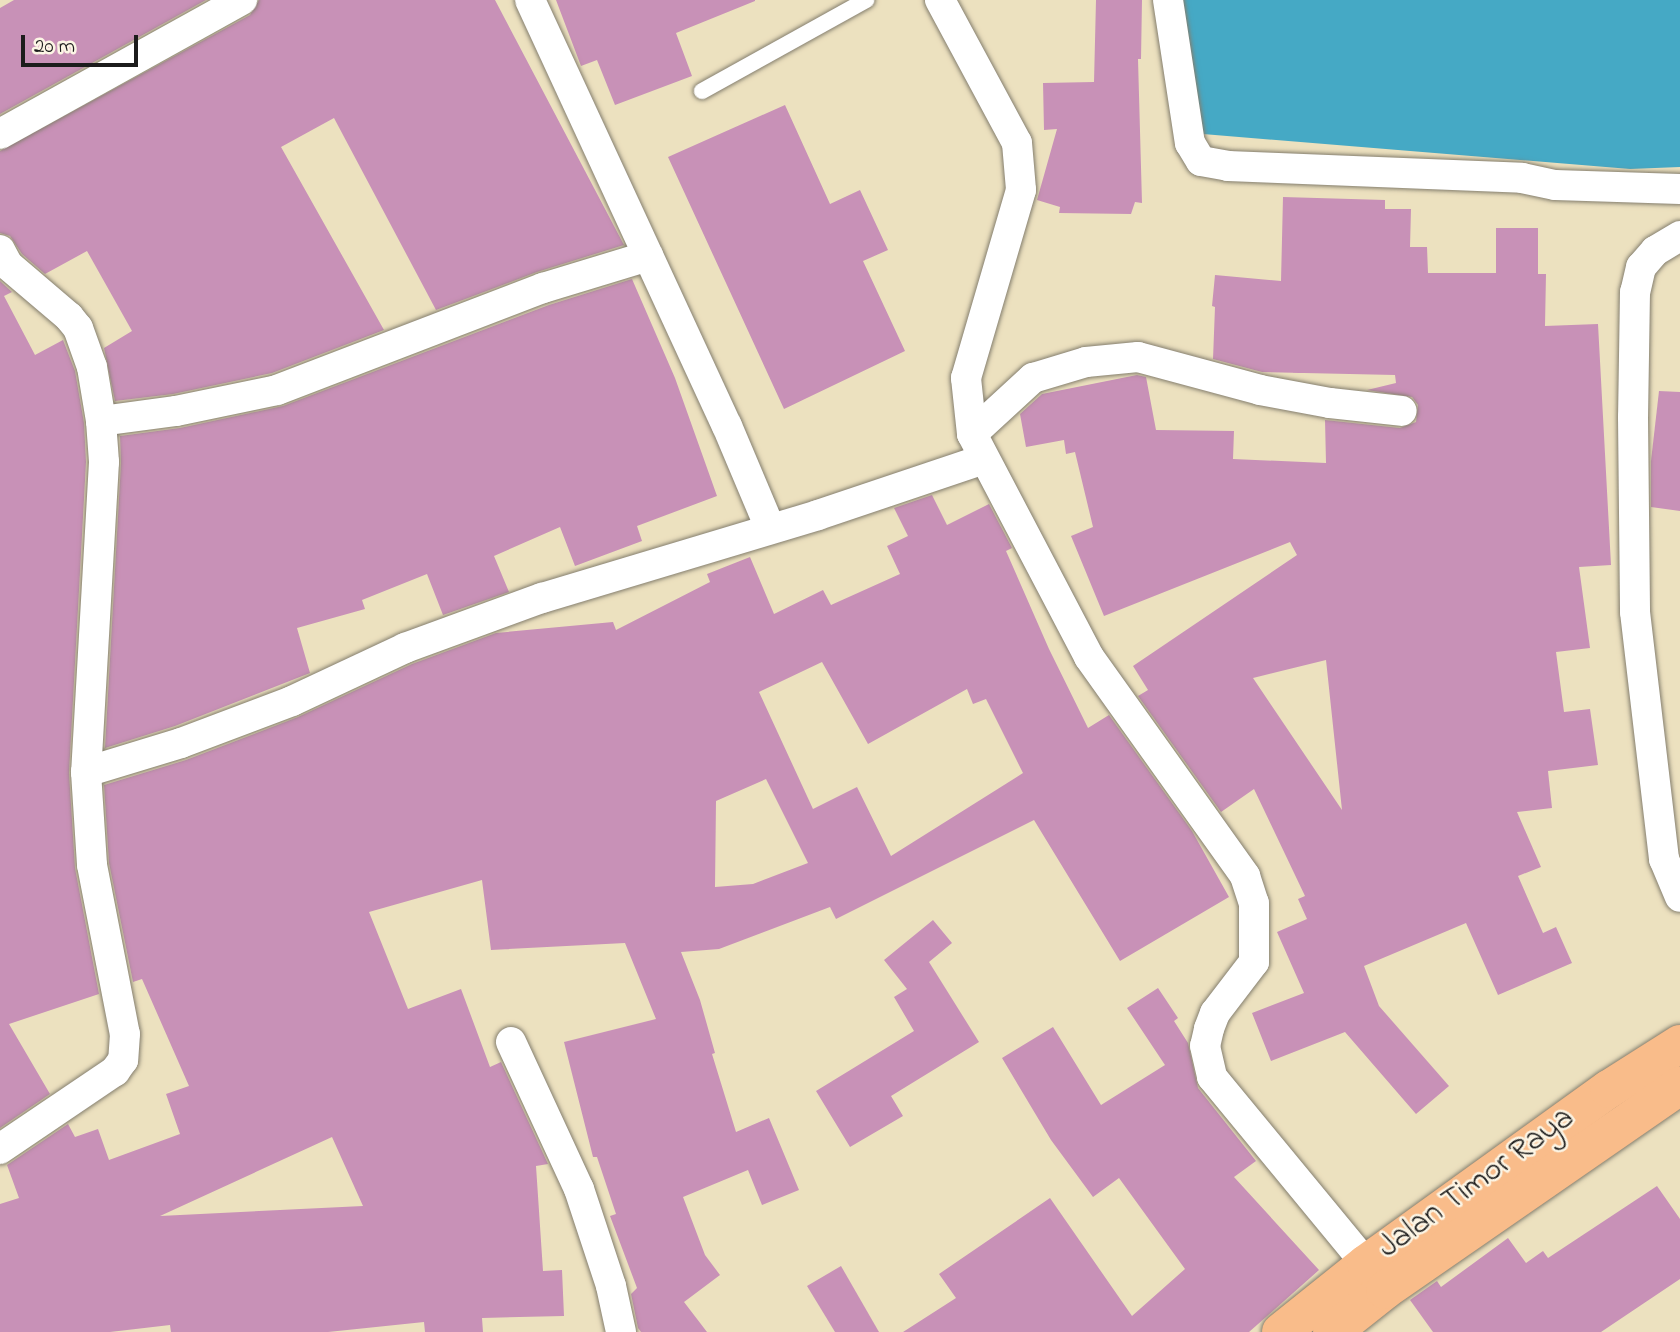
<!DOCTYPE html>
<style>
body{margin:0}
#map{position:relative;width:1680px;height:1332px;overflow:hidden;background:#ece1bf;font-family:"Indie Flower",sans-serif}
div>[style]{position:absolute}
.water>*{inset:0;background:#45a9c5}
.building>*{inset:0;background:#c891b7}
.roads{filter:drop-shadow(0 0 2px #847e6e) drop-shadow(0 0 2px #847e6e)}
.lane>*{height:16px;margin:-8px;padding:0 8px;transform-origin:8px;border-radius:8px;background:#fff}
.street>*{height:30px;margin:-15px;padding:0 15px;transform-origin:15px;border-radius:15px;background:#fff}
.highway>*{height:38px;margin:-19px;padding:0 19px;transform-origin:19px;border-radius:19px;background:#f9bc8a}
span{translate:-50% -50%;white-space:nowrap;text-align:center;line-height:1.15;-webkit-text-stroke:5px #fcf5e5;paint-order:stroke}
.street-label{font-size:32px;color:#1c1c1c}
.scale{position:absolute;left:21px;top:35px;width:117px;height:32px;box-sizing:border-box;border:4px solid #1c1c1c;border-top:0;padding-left:9px;font-size:21px;line-height:24px;white-space:nowrap;color:#1c1c1c;-webkit-text-stroke:5px #fcf5e5;paint-order:stroke}
</style>
<div id="map">
<div class="water">
<div style="clip-path:polygon(1170px 0,1680px 0,1680px 167px,1630px 169px,1191px 133px)"></div>
</div>
<div class="building">
<div style="clip-path:polygon(14px 0,206px 0,0 114px,0 8px)"></div>
<div style="clip-path:polygon(259px 0,495px 0,624px 245px,537px 272px,436px 310px,334px 118px,281px 147px,384px 330px,272px 373px,173px 394px,115px 401px,104px 348px,132px 331px,87px 251px,45px 274px,22px 254px,10px 236px,0 233px,0 151px,250px 15px)"></div>
<div style="clip-path:polygon(556px 0,755px 0,755px 1px,676px 33px,692px 76px,615px 105px,597px 60px,581px 66px)"></div>
<div style="clip-path:polygon(1096px 0,1142px 0,1141px 59px,1138px 59px,1142px 203px,1135px 202px,1131px 214px,1059px 213px,1060px 207px,1037px 200px,1057px 129px,1044px 130px,1043px 83px,1094px 82px)"></div>
<div style="clip-path:polygon(785px 105px,830px 204px,860px 190px,888px 250px,863px 261px,905px 351px,784px 409px,668px 157px)"></div>
<div style="clip-path:polygon(evenodd,1283px 197px,1385px 200px,1385px 209px,1411px 209px,1410px 247px,1427px 247px,1428px 273px,1496px 273px,1496px 228px,1538px 228px,1538px 274px,1546px 274px,1545px 326px,1598px 324px,1611px 565px,1579px 567px,1590px 648px,1556px 652px,1564px 712px,1590px 709px,1598px 765px,1548px 771px,1552px 808px,1517px 812px,1541px 867px,1518px 876px,1543px 933px,1556px 927px,1572px 963px,1498px 995px,1466px 923px,1364px 966px,1379px 1006px,1449px 1086px,1416px 1114px,1345px 1032px,1271px 1061px,1252px 1013px,1304px 993px,1277px 932px,1307px 919px,1298px 899px,1305px 896px,1254px 789px,1221px 812px,1138px 696px,1148px 690px,1133px 666px,1297px 555px,1290px 542px,1104px 616px,1071px 536px,1093px 527px,1075px 452px,1066px 454px,1064px 440px,1026px 447px,1020px 414px,1042px 394px,1137px 375px,1146px 377px,1156px 430px,1234px 431px,1233px 459px,1326px 463px,1325px 420px,1400px 428px,1416px 422px,1418px 405px,1412px 397px,1367px 390px,1396px 383px,1395px 375px,1262px 372px,1213px 359px,1215px 307px,1212px 306px,1215px 275px,1281px 281px,1283px 197px,1326px 660px,1342px 810px,1253px 678px,1326px 660px)"></div>
<div style="clip-path:polygon(632px 279px,675px 378px,717px 496px,637px 526px,642px 541px,575px 566px,560px 527px,494px 556px,509px 592px,443px 615px,427px 574px,362px 600px,365px 609px,297px 628px,310px 673px,175px 726px,105px 748px,121px 463px,120px 436px,180px 428px,283px 406px,549px 305px)"></div>
<div style="clip-path:polygon(0 281px,12px 292px,4px 296px,35px 355px,63px 340px,75px 371px,84px 423px,86px 462px,69px 773px,75px 868px,99px 994px,9px 1024px,50px 1094px,0 1128px)"></div>
<div style="clip-path:polygon(1659px 391px,1680px 392px,1680px 511px,1651px 507px,1651px 461px)"></div>
<div style="clip-path:polygon(evenodd,932px 495px,947px 525px,989px 504px,1012px 548px,1006px 551px,1049px 649px,1088px 728px,1109px 715px,1192px 831px,1229px 897px,1120px 961px,1034px 820px,836px 919px,830px 907px,719px 949px,681px 952px,700px 1000px,715px 1053px,712px 1054px,736px 1132px,769px 1118px,799px 1190px,762px 1205px,748px 1170px,683px 1197px,705px 1255px,720px 1275px,684px 1302px,707px 1332px,641px 1332px,638px 1328px,631px 1294px,637px 1288px,610px 1216px,616px 1214px,597px 1157px,593px 1157px,564px 1042px,656px 1019px,625px 943px,491px 950px,482px 880px,369px 912px,408px 1009px,461px 989px,490px 1067px,501px 1062px,548px 1164px,536px 1166px,543px 1271px,562px 1270px,564px 1316px,482px 1318px,483px 1332px,425px 1332px,424px 1322px,328px 1332px,171px 1332px,170px 1325px,110px 1332px,0 1332px,0 1204px,19px 1198px,7px 1165px,68px 1124px,75px 1137px,98px 1129px,109px 1160px,180px 1134px,166px 1094px,189px 1086px,142px 979px,133px 982px,109px 863px,104px 785px,186px 760px,298px 717px,412px 664px,496px 633px,613px 622px,616px 630px,710px 582px,707px 574px,750px 557px,774px 614px,823px 590px,831px 605px,900px 574px,887px 546px,908px 536px,894px 508px,932px 495px,822px 662px,868px 744px,967px 689px,973px 704px,986px 699px,1023px 773px,891px 856px,857px 787px,813px 809px,759px 692px,822px 662px,932px 495px,766px 779px,808px 863px,753px 884px,715px 887px,716px 801px,766px 779px,932px 495px,332px 1137px,363px 1206px,160px 1216px,332px 1137px)"></div>
<div style="clip-path:polygon(933px 920px,952px 943px,929px 962px,979px 1042px,891px 1096px,903px 1116px,850px 1147px,816px 1091px,914px 1031px,894px 997px,907px 989px,884px 960px)"></div>
<div style="clip-path:polygon(1158px 988px,1178px 1018px,1174px 1021px,1188px 1043px,1198px 1088px,1256px 1161px,1234px 1177px,1319px 1270px,1249px 1332px,903px 1332px,956px 1298px,939px 1274px,1050px 1198px,1132px 1316px,1185px 1269px,1119px 1178px,1093px 1197px,1051px 1140px,1002px 1058px,1053px 1027px,1101px 1105px,1165px 1065px,1127px 1008px)"></div>
<div style="clip-path:polygon(1657px 1186px,1680px 1219px,1680px 1279px,1601px 1332px,1433px 1332px,1410px 1300px,1437px 1281px,1441px 1287px,1508px 1238px,1526px 1263px,1543px 1251px,1548px 1258px)"></div>
<div style="clip-path:polygon(841px 1266px,879px 1332px,835px 1332px,807px 1286px)"></div>
</div>
<div class="roads">
<div class="lane">
<div style="left:702px;top:91px;width:188px;rotate:-29deg"></div>
</div>
<div class="street">
<div style="left:530px;top:0;width:469px;rotate:65.2deg"></div>
<div style="left:727px;top:426px;width:111px;rotate:67.1deg"></div>
<div style="left:940px;top:0;width:162px;rotate:61.7deg"></div>
<div style="left:1017px;top:143px;width:47px;rotate:85.1deg"></div>
<div style="left:1021px;top:190px;width:196px;rotate:106.3deg"></div>
<div style="left:966px;top:378px;width:56px;rotate:83.9deg"></div>
<div style="left:972px;top:434px;width:252px;rotate:62.3deg"></div>
<div style="left:1089px;top:657px;width:269px;rotate:54.5deg"></div>
<div style="left:1245px;top:876px;width:28px;rotate:72deg"></div>
<div style="left:1254px;top:903px;width:59px;rotate:90deg"></div>
<div style="left:1254px;top:962px;width:64px;rotate:127.4deg"></div>
<div style="left:1215px;top:1013px;width:17px;rotate:111deg"></div>
<div style="left:1209px;top:1029px;width:17px;rotate:103deg"></div>
<div style="left:1205px;top:1046px;width:32px;rotate:77deg"></div>
<div style="left:1212px;top:1077px;width:242px;rotate:50.5deg"></div>
<div style="left:1168px;top:0;width:145px;rotate:81.3deg"></div>
<div style="left:1190px;top:143px;width:21px;rotate:59deg"></div>
<div style="left:1201px;top:161px;width:27px;rotate:10deg"></div>
<div style="left:1228px;top:166px;width:294px;rotate:2.3deg"></div>
<div style="left:1522px;top:178px;width:34px;rotate:12deg"></div>
<div style="left:1555px;top:185px;width:125px;rotate:1.8deg"></div>
<div style="left:0;top:134px;width:277px;rotate:-29deg"></div>
<div style="left:1680px;top:236px;width:29px;rotate:149deg"></div>
<div style="left:1655px;top:251px;width:21px;rotate:131deg"></div>
<div style="left:1641px;top:267px;width:26px;rotate:103deg"></div>
<div style="left:1635px;top:292px;width:125px;rotate:90.9deg"></div>
<div style="left:1633px;top:417px;width:195px;rotate:89.4deg"></div>
<div style="left:1635px;top:612px;width:249px;rotate:83.3deg"></div>
<div style="left:1664px;top:859px;width:41px;rotate:67.2deg"></div>
<div style="left:0;top:250px;width:17px;rotate:62deg"></div>
<div style="left:8px;top:265px;width:80px;rotate:40.4deg"></div>
<div style="left:69px;top:317px;width:14px;rotate:51deg"></div>
<div style="left:78px;top:328px;width:41px;rotate:70.3deg"></div>
<div style="left:92px;top:367px;width:55px;rotate:80.5deg"></div>
<div style="left:101px;top:421px;width:41px;rotate:85.8deg"></div>
<div style="left:104px;top:462px;width:311px;rotate:93.3deg"></div>
<div style="left:86px;top:772px;width:93px;rotate:86.3deg"></div>
<div style="left:92px;top:865px;width:172px;rotate:79deg"></div>
<div style="left:125px;top:1034px;width:26px;rotate:94deg"></div>
<div style="left:123px;top:1060px;width:14px;rotate:126deg"></div>
<div style="left:115px;top:1071px;width:139px;rotate:145.9deg"></div>
<div style="left:101px;top:421px;width:76px;rotate:-7.6deg"></div>
<div style="left:176px;top:411px;width:103px;rotate:-11.7deg"></div>
<div style="left:277px;top:390px;width:285px;rotate:-21deg"></div>
<div style="left:543px;top:288px;width:110px;rotate:-16.9deg"></div>
<div style="left:972px;top:434px;width:83px;rotate:-42.6deg"></div>
<div style="left:1033px;top:378px;width:55px;rotate:-16.8deg"></div>
<div style="left:1086px;top:362px;width:52px;rotate:-5.5deg"></div>
<div style="left:1138px;top:357px;width:126px;rotate:15.1deg"></div>
<div style="left:1260px;top:390px;width:71px;rotate:10.5deg"></div>
<div style="left:1330px;top:403px;width:72px;rotate:6.3deg"></div>
<div style="left:86px;top:772px;width:99px;rotate:-17deg"></div>
<div style="left:181px;top:743px;width:119px;rotate:-20.7deg"></div>
<div style="left:292px;top:701px;width:125px;rotate:-25.1deg"></div>
<div style="left:405px;top:648px;width:146px;rotate:-20.1deg"></div>
<div style="left:542px;top:598px;width:288px;rotate:-16.7deg"></div>
<div style="left:818px;top:515px;width:175px;rotate:-18.6deg"></div>
<div style="left:511px;top:1042px;width:162px;rotate:65.2deg"></div>
<div style="left:579px;top:1189px;width:102px;rotate:71.7deg"></div>
<div style="left:611px;top:1286px;width:47px;rotate:77.7deg"></div>
</div>
<div class="highway">
<div style="left:1281px;top:1332px;width:109px;rotate:-38.7deg"></div>
<div style="left:1366px;top:1264px;width:299px;rotate:-35.8deg"></div>
<div style="left:1609px;top:1089px;width:84px;rotate:-32.4deg"></div>
<div style="left:1332px;top:1332px;width:68px;rotate:-38.4deg"></div>
<div style="left:1385px;top:1290px;width:359px;rotate:-34.7deg"></div>
</div>
</div>
<div class="street-label">
<span style="left:1477px;top:1184px;rotate:-36deg">Jalan Timor Raya</span>
</div>
<div class="scale">20 m</div>
</div>
